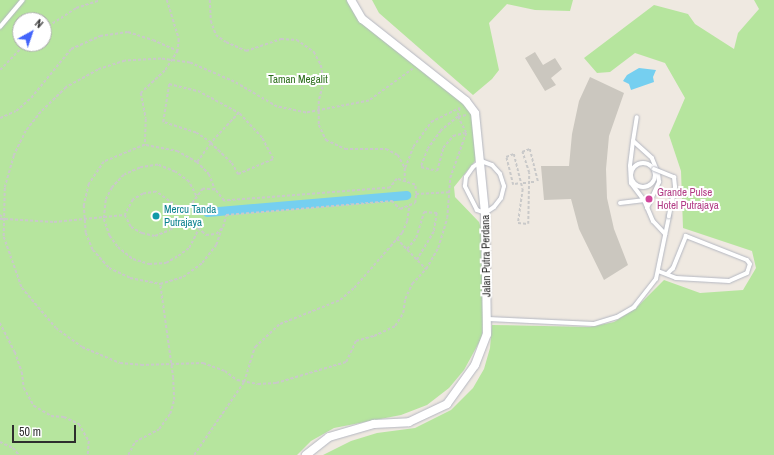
<!DOCTYPE html>
<style>
body{margin:0}
#map{position:relative;width:774px;height:455px;overflow:hidden;background:#efe9e1;font-family:"Archivo Narrow",sans-serif}
div>[style]{position:absolute}
.green>*{inset:0;background:#b6e59e}
.water>*{inset:0;background:#75cff0}
.canal>*{height:9px;margin:-4.5px;padding:0 4.5px;transform-origin:4.5px;border-radius:4.5px;background:#75cff0}
.building>*{inset:0;background:#cbc7bf}
.path>*{height:1.5px;margin-top:-0.75px;transform-origin:0;background:repeating-linear-gradient(90deg,#c9c9c9 0 3px,transparent 0 5px)}
.roads{filter:drop-shadow(0 0 1px #b4b7c1) drop-shadow(0 0 1px #b4b7c1)}
.lane>*{height:4px;margin:-2px;padding:0 2px;transform-origin:2px;border-radius:2px;background:#fff}
.lane>.ring{margin:-2px;padding:0;box-sizing:content-box;background:none;border:4px solid #fff;border-radius:50%}
.street>*{height:8px;margin:-4px;padding:0 4px;transform-origin:4px;border-radius:4px;background:#fff}
.bridges{filter:drop-shadow(0 0 1px #b4b7c1) drop-shadow(0 0 1px #b4b7c1)}
.lane-bridge>*{height:4px;margin:-2px;padding:0 2px;transform-origin:2px;border-radius:2px;background:#fff}
.dots>*{width:11px;height:11px;translate:-50% -50%;box-sizing:border-box;border:2px solid #fff;border-radius:50%}
span{translate:-50% -50%;white-space:nowrap;text-align:center;line-height:1.15;-webkit-text-stroke:4px #fff;paint-order:stroke}
.park-label{font-size:11px;color:#2c6e1b}
.hotel-label{font-size:11px;color:#b23c85}
.left{translate:0 -50%;text-align:left}
.culture-label{font-size:11px;color:#0d838f}
.street-label{font-size:11px;color:#2e2e2e}
.north{position:absolute;left:12px;top:12px;width:40px;height:40px;box-sizing:border-box;background:#fff;border:1px solid #ababab;border-radius:50%;rotate:40deg;font-size:11px;font-weight:700;line-height:16px;text-align:center;color:#2e2e2e}
.north::after{content:'';display:block;margin:auto;width:14px;height:18px;background:#4264fb;clip-path:polygon(50% 0,100% 100%,50% 72%,0 100%)}
.scale{position:absolute;left:12px;top:425px;width:64px;height:18px;box-sizing:border-box;border:2px solid #2e2e2e;border-top:0;padding-left:5px;font-size:12px;line-height:14px;white-space:nowrap;color:#2e2e2e;-webkit-text-stroke:3px #fff;paint-order:stroke}
</style>
<div id="map">
<div class="green">
<div style="clip-path:polygon(evenodd,0 0,349px 0,355px 13px,468px 106px,473px 117px,478px 152px,475px 161px,454px 187px,455px 197px,479px 222px,483px 234px,483px 320px,482px 337px,464px 370px,449px 388px,427px 405px,401px 415px,334px 428px,311px 441px,297px 455px,0 455px,0 0,20px 20px,44px 20px,44px 44px,20px 44px,20px 20px)"></div>
<div style="clip-path:polygon(372px 0,573px 0,570px 11px,535px 10px,507px 4px,489px 23px,499px 70px,492px 79px,473px 95px,379px 13px)"></div>
<div style="clip-path:polygon(754px 0,774px 0,774px 455px,323px 455px,351px 441px,377px 433px,415px 428px,451px 410px,473px 388px,484px 369px,490px 348px,492px 325px,590px 327px,614px 322px,636px 308px,664px 280px,700px 293px,743px 290px,756px 268px,752px 251px,683px 228px,681px 171px,669px 135px,685px 98px,665px 63px,635px 53px,610px 72px,597px 73px,584px 58px,654px 5px,688px 14px,695px 24px,734px 49px,738px 33px,759px 9px)"></div>
</div>
<div class="water">
<div style="clip-path:polygon(639px 68px,656px 70px,653px 77px,654px 82px,631px 90px,629px 84px,623px 81px,627px 75px)"></div>
</div>
<div class="canal">
<div style="left:207px;top:212px;width:200px;rotate:-4.9deg"></div>
</div>
<div class="building">
<div style="clip-path:polygon(535px 52px,543px 65px,555px 58px,562px 69px,551px 78px,556px 85px,545px 91px,525px 58px)"></div>
<div style="clip-path:polygon(590px 77px,624px 93px,609px 136px,606px 169px,607px 198px,614px 229px,628px 265px,604px 280px,579px 229px,571px 199px,544px 200px,541px 166px,569px 166px,572px 134px,579px 101px)"></div>
</div>
<div class="path">
<div style="left:167px;top:0;width:41px;rotate:72.9deg"></div>
<div style="left:179px;top:39px;width:12px;rotate:95deg"></div>
<div style="left:178px;top:51px;width:24px;rotate:123deg"></div>
<div style="left:165px;top:71px;width:33px;rotate:137deg"></div>
<div style="left:141px;top:93px;width:26px;rotate:79deg"></div>
<div style="left:146px;top:119px;width:26px;rotate:92deg"></div>
<div style="left:145px;top:145px;width:44px;rotate:157.5deg"></div>
<div style="left:104px;top:162px;width:27px;rotate:124deg"></div>
<div style="left:89px;top:184px;width:22px;rotate:103deg"></div>
<div style="left:84px;top:205px;width:28px;rotate:86deg"></div>
<div style="left:86px;top:233px;width:18px;rotate:68deg"></div>
<div style="left:93px;top:250px;width:24px;rotate:48deg"></div>
<div style="left:109px;top:268px;width:23px;rotate:25deg"></div>
<div style="left:130px;top:278px;width:31px;rotate:11deg"></div>
<div style="left:160px;top:284px;width:24px;rotate:-17deg"></div>
<div style="left:183px;top:277px;width:24px;rotate:-36deg"></div>
<div style="left:202px;top:263px;width:23px;rotate:-52deg"></div>
<div style="left:216px;top:245px;width:18px;rotate:-71deg"></div>
<div style="left:210px;top:0;width:21px;rotate:87deg"></div>
<div style="left:211px;top:21px;width:15px;rotate:70deg"></div>
<div style="left:216px;top:35px;width:12px;rotate:35deg"></div>
<div style="left:226px;top:42px;width:22px;rotate:24deg"></div>
<div style="left:246px;top:51px;width:37px;rotate:-19deg"></div>
<div style="left:281px;top:39px;width:16px;rotate:4deg"></div>
<div style="left:297px;top:40px;width:21px;rotate:35deg"></div>
<div style="left:314px;top:52px;width:15px;rotate:62deg"></div>
<div style="left:321px;top:65px;width:17px;rotate:80deg"></div>
<div style="left:324px;top:82px;width:20px;rotate:105deg"></div>
<div style="left:319px;top:101px;width:24px;rotate:90deg"></div>
<div style="left:319px;top:125px;width:17px;rotate:65deg"></div>
<div style="left:326px;top:140px;width:21px;rotate:25deg"></div>
<div style="left:345px;top:149px;width:41px"></div>
<div style="left:386px;top:149px;width:13px;rotate:27deg"></div>
<div style="left:398px;top:155px;width:15px;rotate:62deg"></div>
<div style="left:405px;top:168px;width:12px;rotate:90deg"></div>
<div style="left:44px;top:29px;width:38px;rotate:-33deg"></div>
<div style="left:76px;top:8px;width:25px;rotate:-18deg"></div>
<div style="left:413px;top:69px;width:54px;rotate:144deg"></div>
<div style="left:369px;top:101px;width:64px;rotate:169.2deg"></div>
<div style="left:306px;top:113px;width:30px;rotate:-168deg"></div>
<div style="left:277px;top:107px;width:50px;rotate:-149.8deg"></div>
<div style="left:234px;top:82px;width:48px;rotate:-156.6deg"></div>
<div style="left:190px;top:63px;width:29px;rotate:-172deg"></div>
<div style="left:161px;top:59px;width:36px;rotate:177deg"></div>
<div style="left:125px;top:61px;width:28px;rotate:162deg"></div>
<div style="left:98px;top:70px;width:37px;rotate:151deg"></div>
<div style="left:66px;top:88px;width:35px;rotate:136deg"></div>
<div style="left:41px;top:112px;width:24px;rotate:128deg"></div>
<div style="left:26px;top:131px;width:28px;rotate:116deg"></div>
<div style="left:14px;top:156px;width:33px;rotate:106deg"></div>
<div style="left:5px;top:188px;width:49px;rotate:91.2deg"></div>
<div style="left:4px;top:237px;width:54px;rotate:70.6deg"></div>
<div style="left:22px;top:288px;width:52px;rotate:49.6deg"></div>
<div style="left:56px;top:328px;width:32px;rotate:36deg"></div>
<div style="left:82px;top:347px;width:41px;rotate:22.8deg"></div>
<div style="left:120px;top:363px;width:21px;rotate:5deg"></div>
<div style="left:141px;top:365px;width:62px;rotate:-1.8deg"></div>
<div style="left:203px;top:363px;width:23px;rotate:20deg"></div>
<div style="left:225px;top:371px;width:15px;rotate:37deg"></div>
<div style="left:237px;top:380px;width:21px;rotate:11deg"></div>
<div style="left:258px;top:384px;width:18px;rotate:-3deg"></div>
<div style="left:276px;top:383px;width:73px;rotate:-16.7deg"></div>
<div style="left:346px;top:362px;width:23px;rotate:-65deg"></div>
<div style="left:356px;top:341px;width:19px;rotate:-16deg"></div>
<div style="left:374px;top:336px;width:23px;rotate:-25deg"></div>
<div style="left:395px;top:326px;width:15px;rotate:-58deg"></div>
<div style="left:403px;top:313px;width:14px;rotate:-82deg"></div>
<div style="left:405px;top:299px;width:17px;rotate:-65deg"></div>
<div style="left:412px;top:284px;width:21px;rotate:-47deg"></div>
<div style="left:426px;top:269px;width:24px;rotate:-60deg"></div>
<div style="left:438px;top:248px;width:31px;rotate:-73deg"></div>
<div style="left:447px;top:218px;width:40px;rotate:-85.7deg"></div>
<div style="left:450px;top:178px;width:48px;rotate:-70.4deg"></div>
<div style="left:466px;top:133px;width:18px;rotate:-117deg"></div>
<div style="left:458px;top:117px;width:8px;rotate:-14deg"></div>
<div style="left:0;top:70px;width:36px;rotate:-46deg"></div>
<div style="left:169px;top:84px;width:30px;rotate:14deg"></div>
<div style="left:198px;top:91px;width:47px;rotate:28.2deg"></div>
<div style="left:239px;top:113px;width:41px;rotate:133deg"></div>
<div style="left:211px;top:143px;width:18px;rotate:-146deg"></div>
<div style="left:196px;top:133px;width:35px;rotate:-162deg"></div>
<div style="left:163px;top:122px;width:38px;rotate:-81deg"></div>
<div style="left:0;top:118px;width:17px;rotate:-24deg"></div>
<div style="left:16px;top:111px;width:20px;rotate:-41deg"></div>
<div style="left:31px;top:98px;width:63px;rotate:-50.8deg"></div>
<div style="left:71px;top:49px;width:32px;rotate:-24deg"></div>
<div style="left:100px;top:36px;width:28px;rotate:-8deg"></div>
<div style="left:128px;top:32px;width:26px;rotate:18deg"></div>
<div style="left:153px;top:40px;width:27px;rotate:24deg"></div>
<div style="left:146px;top:145px;width:32px;rotate:11deg"></div>
<div style="left:177px;top:151px;width:23px;rotate:29deg"></div>
<div style="left:197px;top:162px;width:17px;rotate:45deg"></div>
<div style="left:209px;top:174px;width:17px;rotate:69deg"></div>
<div style="left:197px;top:162px;width:24px;rotate:-54deg"></div>
<div style="left:211px;top:143px;width:29px;rotate:44deg"></div>
<div style="left:232px;top:163px;width:13px;rotate:61deg"></div>
<div style="left:238px;top:174px;width:38px;rotate:-23deg"></div>
<div style="left:273px;top:159px;width:24px;rotate:-118deg"></div>
<div style="left:262px;top:138px;width:34px;rotate:-133deg"></div>
<div style="left:405px;top:168px;width:22px;rotate:-69deg"></div>
<div style="left:413px;top:147px;width:31px;rotate:-54deg"></div>
<div style="left:431px;top:122px;width:32px;rotate:-26deg"></div>
<div style="left:460px;top:108px;width:9px;rotate:103deg"></div>
<div style="left:458px;top:117px;width:22px;rotate:141deg"></div>
<div style="left:441px;top:131px;width:22px;rotate:126deg"></div>
<div style="left:428px;top:149px;width:19px;rotate:111deg"></div>
<div style="left:421px;top:167px;width:16px;rotate:14deg"></div>
<div style="left:437px;top:171px;width:24px;rotate:-75deg"></div>
<div style="left:443px;top:148px;width:16px;rotate:-50deg"></div>
<div style="left:453px;top:136px;width:12px;rotate:-14deg"></div>
<div style="left:531px;top:182px;width:5px"></div>
<div style="left:523px;top:183px;width:5px"></div>
<div style="left:515px;top:184px;width:5px;rotate:-11deg"></div>
<div style="left:513px;top:185px;width:29px;rotate:-104deg"></div>
<div style="left:506px;top:157px;width:9px;rotate:-21deg"></div>
<div style="left:514px;top:154px;width:36px;rotate:76deg"></div>
<div style="left:523px;top:189px;width:34px;rotate:98deg"></div>
<div style="left:518px;top:223px;width:10px;rotate:6deg"></div>
<div style="left:528px;top:224px;width:51px;rotate:-88.9deg"></div>
<div style="left:529px;top:173px;width:22px;rotate:-108deg"></div>
<div style="left:522px;top:152px;width:9px;rotate:-21deg"></div>
<div style="left:530px;top:149px;width:34px;rotate:76deg"></div>
<div style="left:416px;top:194px;width:9px;rotate:-96deg"></div>
<div style="left:415px;top:185px;width:19px;rotate:-162deg"></div>
<div style="left:397px;top:179px;width:11px;rotate:128deg"></div>
<div style="left:390px;top:188px;width:167px;rotate:175.5deg"></div>
<div style="left:224px;top:201px;width:14px;rotate:-129deg"></div>
<div style="left:215px;top:190px;width:12px;rotate:-175deg"></div>
<div style="left:203px;top:189px;width:22px;rotate:126deg"></div>
<div style="left:190px;top:207px;width:13px;rotate:180deg"></div>
<div style="left:177px;top:207px;width:26px;rotate:-144deg"></div>
<div style="left:156px;top:192px;width:13px;rotate:171deg"></div>
<div style="left:143px;top:194px;width:12px;rotate:149deg"></div>
<div style="left:133px;top:200px;width:17px;rotate:118deg"></div>
<div style="left:125px;top:215px;width:13px;rotate:63deg"></div>
<div style="left:131px;top:227px;width:13px;rotate:29deg"></div>
<div style="left:142px;top:233px;width:13px;rotate:13deg"></div>
<div style="left:155px;top:236px;width:16px;rotate:-22deg"></div>
<div style="left:170px;top:230px;width:11px;rotate:-45deg"></div>
<div style="left:178px;top:222px;width:13px;rotate:-4deg"></div>
<div style="left:191px;top:221px;width:21px;rotate:43deg"></div>
<div style="left:206px;top:235px;width:10px;rotate:-6deg"></div>
<div style="left:216px;top:234px;width:10px;rotate:-45deg"></div>
<div style="left:223px;top:227px;width:12px;rotate:-76deg"></div>
<div style="left:226px;top:215px;width:167px;rotate:-4.8deg"></div>
<div style="left:392px;top:201px;width:11px;rotate:45deg"></div>
<div style="left:400px;top:209px;width:16px;rotate:-22deg"></div>
<div style="left:415px;top:203px;width:9px;rotate:-84deg"></div>
<div style="left:416px;top:194px;width:33px;rotate:-3deg"></div>
<div style="left:196px;top:196px;width:16px;rotate:-117deg"></div>
<div style="left:189px;top:182px;width:17px;rotate:-144deg"></div>
<div style="left:175px;top:172px;width:18px;rotate:-158deg"></div>
<div style="left:158px;top:165px;width:18px;rotate:171deg"></div>
<div style="left:140px;top:168px;width:17px;rotate:156deg"></div>
<div style="left:124px;top:175px;width:18px;rotate:133deg"></div>
<div style="left:112px;top:188px;width:13px;rotate:117deg"></div>
<div style="left:106px;top:200px;width:19px;rotate:96deg"></div>
<div style="left:104px;top:219px;width:18px;rotate:71deg"></div>
<div style="left:110px;top:236px;width:14px;rotate:54deg"></div>
<div style="left:118px;top:247px;width:19px;rotate:39deg"></div>
<div style="left:133px;top:259px;width:17px;rotate:17deg"></div>
<div style="left:149px;top:264px;width:17px;rotate:-3deg"></div>
<div style="left:166px;top:263px;width:14px;rotate:-30deg"></div>
<div style="left:178px;top:256px;width:14px;rotate:-36deg"></div>
<div style="left:189px;top:248px;width:20px;rotate:-63deg"></div>
<div style="left:0;top:215px;width:6px;rotate:39deg"></div>
<div style="left:5px;top:219px;width:49px;rotate:3.5deg"></div>
<div style="left:54px;top:222px;width:71px;rotate:-5.6deg"></div>
<div style="left:0;top:219px;width:5px"></div>
<div style="left:397px;top:239px;width:42px;rotate:46deg"></div>
<div style="left:407px;top:249px;width:14px;rotate:-51deg"></div>
<div style="left:416px;top:238px;width:27px;rotate:-73deg"></div>
<div style="left:424px;top:212px;width:13px;rotate:4deg"></div>
<div style="left:437px;top:213px;width:19px;rotate:99deg"></div>
<div style="left:434px;top:232px;width:33px;rotate:121deg"></div>
<div style="left:0;top:323px;width:33px;rotate:63deg"></div>
<div style="left:15px;top:352px;width:21px;rotate:71deg"></div>
<div style="left:22px;top:372px;width:16px;rotate:83deg"></div>
<div style="left:24px;top:388px;width:21px;rotate:61deg"></div>
<div style="left:34px;top:406px;width:20px;rotate:30deg"></div>
<div style="left:51px;top:416px;width:13px;rotate:4deg"></div>
<div style="left:64px;top:417px;width:17px;rotate:25deg"></div>
<div style="left:79px;top:424px;width:20px;rotate:60deg"></div>
<div style="left:89px;top:441px;width:14px;rotate:94deg"></div>
<div style="left:0;top:442px;width:14px;rotate:25deg"></div>
<div style="left:13px;top:448px;width:9px;rotate:49deg"></div>
<div style="left:128px;top:455px;width:15px;rotate:-62deg"></div>
<div style="left:135px;top:442px;width:27px;rotate:-28deg"></div>
<div style="left:159px;top:429px;width:19px;rotate:-54deg"></div>
<div style="left:170px;top:414px;width:15px;rotate:-74deg"></div>
<div style="left:174px;top:400px;width:22px;rotate:-93deg"></div>
<div style="left:173px;top:378px;width:95px;rotate:-97.9deg"></div>
<div style="left:194px;top:455px;width:88px;rotate:-55.6deg"></div>
<div style="left:244px;top:382px;width:37px;rotate:-73deg"></div>
<div style="left:255px;top:347px;width:34px;rotate:-43deg"></div>
<div style="left:280px;top:324px;width:65px;rotate:-21.8deg"></div>
<div style="left:340px;top:300px;width:18px;rotate:-41deg"></div>
<div style="left:354px;top:288px;width:73px;rotate:-48.9deg"></div>
<div style="left:402px;top:233px;width:13px;rotate:-67deg"></div>
<div style="left:407px;top:221px;width:14px;rotate:-82deg"></div>
</div>
<div class="roads">
<div class="lane">
<div style="left:0;top:27px;width:35px;rotate:-50deg"></div>
<div style="left:633px;top:141px;width:24px;rotate:-81deg"></div>
<div style="left:481px;top:161px;width:12px;rotate:20deg"></div>
<div style="left:492px;top:165px;width:12px;rotate:48deg"></div>
<div style="left:500px;top:174px;width:13px;rotate:72deg"></div>
<div style="left:504px;top:186px;width:12px;rotate:104deg"></div>
<div style="left:501px;top:198px;width:11px;rotate:128deg"></div>
<div style="left:494px;top:207px;width:11px;rotate:146deg"></div>
<div style="left:485px;top:213px;width:9px;rotate:-159deg"></div>
<div style="left:477px;top:210px;width:27px;rotate:-117deg"></div>
<div style="left:465px;top:186px;width:9px;rotate:-84deg"></div>
<div style="left:466px;top:177px;width:12px;rotate:-55deg"></div>
<div style="left:473px;top:167px;width:10px;rotate:-37deg"></div>
<div class="ring" style="left:631px;top:163px;width:20px;height:20px"></div>
<div style="left:620px;top:203px;width:25px;rotate:-7deg"></div>
<div style="left:647px;top:208px;width:29px;rotate:-65deg"></div>
<div style="left:659px;top:182px;width:9px;rotate:-96deg"></div>
<div style="left:658px;top:173px;width:16px;rotate:-112deg"></div>
<div style="left:652px;top:158px;width:25px;rotate:-138deg"></div>
<div style="left:633px;top:141px;width:25px;rotate:97deg"></div>
<div style="left:630px;top:166px;width:17px;rotate:87deg"></div>
<div style="left:631px;top:183px;width:21px;rotate:53deg"></div>
<div style="left:644px;top:200px;width:23px;rotate:67deg"></div>
<div style="left:653px;top:221px;width:18px;rotate:47deg"></div>
<div style="left:658px;top:271px;width:19px;rotate:21deg"></div>
<div style="left:676px;top:278px;width:53px;rotate:3.2deg"></div>
<div style="left:729px;top:281px;width:20px;rotate:-24deg"></div>
<div style="left:747px;top:273px;width:9px;rotate:-72deg"></div>
<div style="left:750px;top:264px;width:5px;rotate:-127deg"></div>
<div style="left:747px;top:260px;width:66px;rotate:-158.5deg"></div>
<div style="left:686px;top:236px;width:35px;rotate:112deg"></div>
<div style="left:673px;top:268px;width:8px;rotate:135deg"></div>
<div style="left:488px;top:319px;width:106px;rotate:2.7deg"></div>
<div style="left:594px;top:324px;width:24px;rotate:-17deg"></div>
<div style="left:617px;top:317px;width:20px;rotate:-30deg"></div>
<div style="left:634px;top:307px;width:36px;rotate:-52deg"></div>
<div style="left:656px;top:279px;width:64px;rotate:-78.3deg"></div>
</div>
<div class="street">
<div style="left:306px;top:455px;width:29px;rotate:-38deg"></div>
<div style="left:329px;top:437px;width:47px;rotate:-16.1deg"></div>
<div style="left:374px;top:424px;width:35px;rotate:-3deg"></div>
<div style="left:409px;top:422px;width:42px;rotate:-25.3deg"></div>
<div style="left:447px;top:404px;width:48px;rotate:-54.3deg"></div>
<div style="left:475px;top:365px;width:33px;rotate:-69deg"></div>
<div style="left:487px;top:334px;width:121px;rotate:-90.9deg"></div>
<div style="left:485px;top:213px;width:100px;rotate:-95.7deg"></div>
<div style="left:475px;top:113px;width:15px;rotate:-127deg"></div>
<div style="left:466px;top:101px;width:132px;rotate:-141.7deg"></div>
<div style="left:362px;top:19px;width:22px;rotate:-120deg"></div>
</div>
</div>
<div class="bridges">
<div class="lane-bridge">
<div style="left:654px;top:169px;width:22px;rotate:22deg"></div>
<div style="left:674px;top:177px;width:10px;rotate:84deg"></div>
<div style="left:675px;top:187px;width:30px;rotate:102deg"></div>
</div>
</div>
<div class="dots">
<div style="left:649px;top:199px;background:#d1479c"></div>
<div style="left:156px;top:216px;background:#0f9aa8"></div>
</div>
<div class="park-label">
<span style="left:298px;top:79px">Taman Megalit</span>
</div>
<div class="hotel-label">
<span class="left" style="left:657px;top:199px">Grande Pulse<br>Hotel Putrajaya</span>
</div>
<div class="culture-label">
<span class="left" style="left:164px;top:216px">Mercu Tanda<br>Putrajaya</span>
</div>
<div class="street-label">
<span style="left:486px;top:256px;rotate:-91deg">Jalan Putra Perdana</span>
</div>
<div class="north">N</div>
<div class="scale">50 m</div>
</div>
